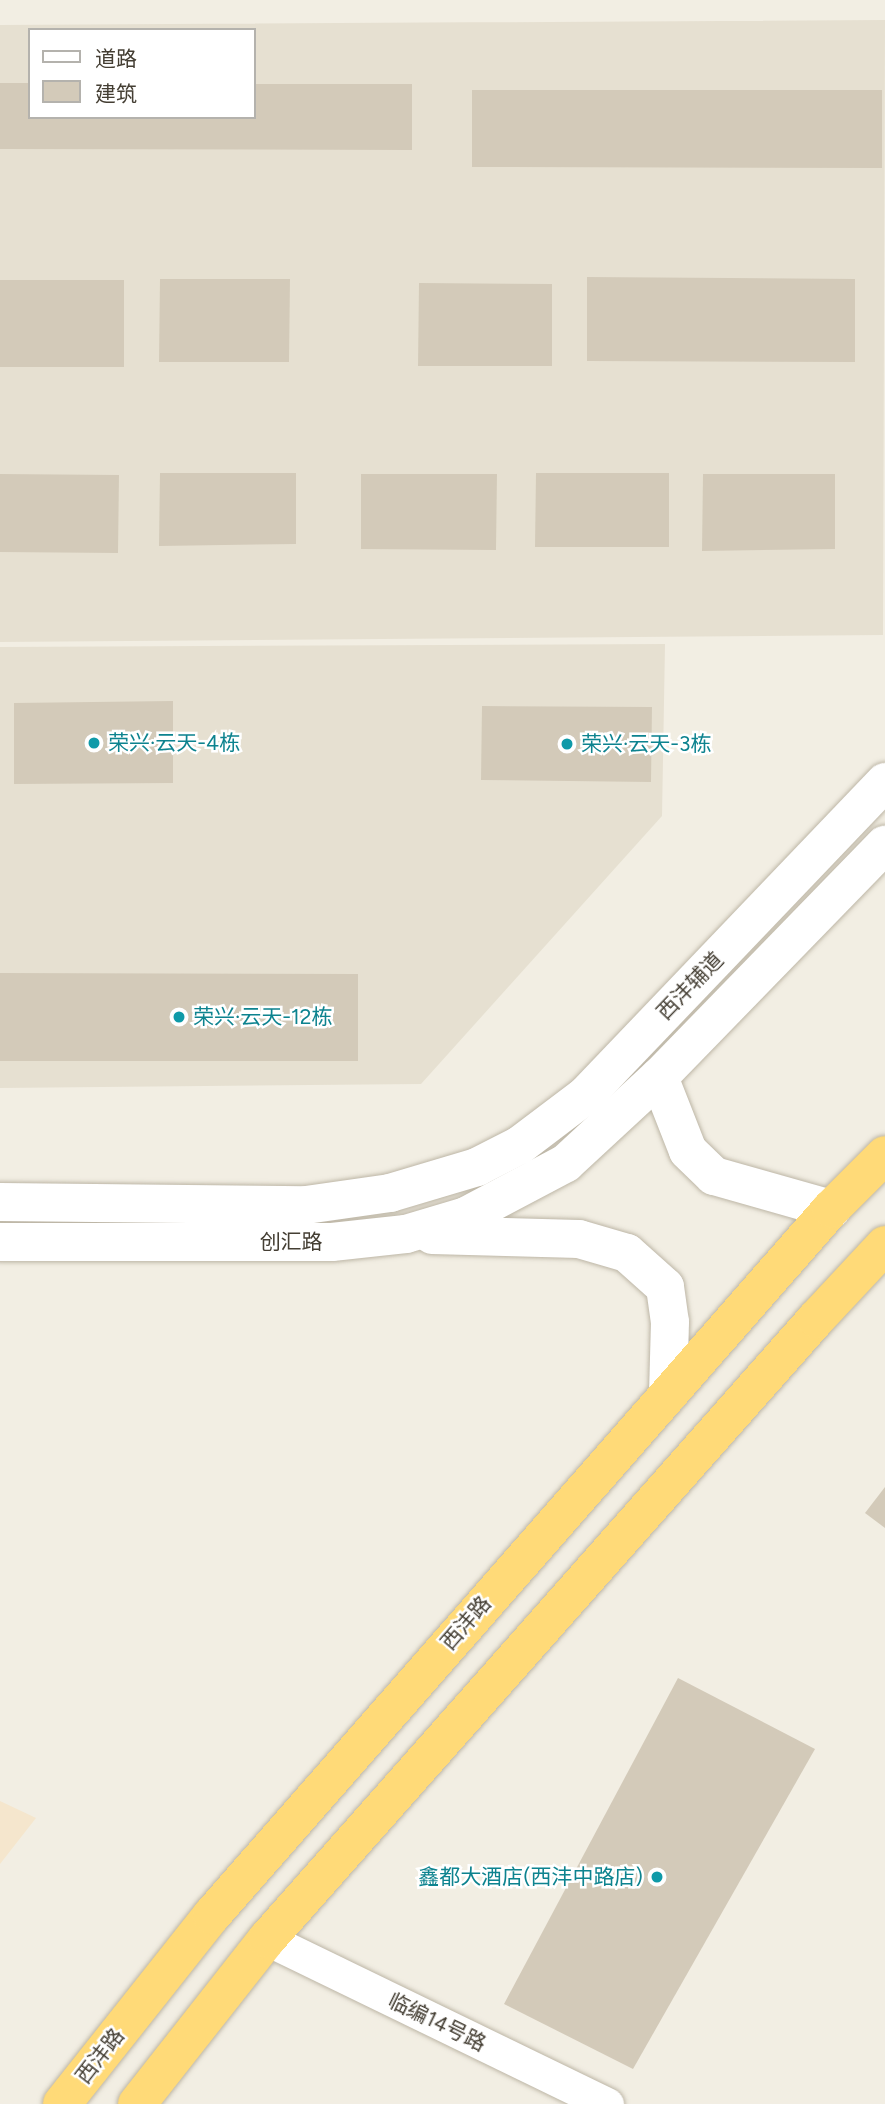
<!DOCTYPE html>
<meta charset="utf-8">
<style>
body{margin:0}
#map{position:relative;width:885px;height:2104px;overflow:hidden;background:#f2eee3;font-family:Figtree,"Noto Sans SC",sans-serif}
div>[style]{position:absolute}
.residential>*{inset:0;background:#e6e0d1}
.commercial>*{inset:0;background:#f5e6cd}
.building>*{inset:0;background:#d3cab9}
.roads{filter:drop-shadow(0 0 2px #bdb6a6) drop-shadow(0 0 2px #bdb6a6)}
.minor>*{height:33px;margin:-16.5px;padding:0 16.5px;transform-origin:16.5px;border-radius:16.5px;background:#fff}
.tertiary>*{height:38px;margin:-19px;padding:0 19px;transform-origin:19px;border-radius:19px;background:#fff}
.trunk>*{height:38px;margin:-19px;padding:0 19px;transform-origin:19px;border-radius:19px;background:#ffda78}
.dots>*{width:19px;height:19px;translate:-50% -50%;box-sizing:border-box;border:4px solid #fff;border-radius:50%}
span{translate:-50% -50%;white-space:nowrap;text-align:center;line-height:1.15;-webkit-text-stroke:5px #fff;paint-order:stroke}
.culture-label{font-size:21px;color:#0d838f}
.left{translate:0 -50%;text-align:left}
.right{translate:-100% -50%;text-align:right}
.street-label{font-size:21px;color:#443e33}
.legend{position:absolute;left:28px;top:28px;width:228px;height:91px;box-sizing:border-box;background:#fff;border:2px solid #b4b2ad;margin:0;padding:9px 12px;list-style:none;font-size:21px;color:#443e33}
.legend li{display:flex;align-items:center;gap:14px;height:35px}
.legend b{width:35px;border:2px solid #b4b2ad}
</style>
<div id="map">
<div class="residential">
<div style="clip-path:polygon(evenodd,885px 20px,883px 635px,0 642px,0 25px,885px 20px,30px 30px,254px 30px,254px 117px,30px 117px,30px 30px)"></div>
<div style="clip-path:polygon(665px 644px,662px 816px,421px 1084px,0 1088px,0 647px)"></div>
</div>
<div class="commercial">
<div style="clip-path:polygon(0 1801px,36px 1818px,0 1864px)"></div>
</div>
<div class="building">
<div style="clip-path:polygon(0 83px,30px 83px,30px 117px,254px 117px,254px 84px,412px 84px,412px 150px,0 149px)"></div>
<div style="clip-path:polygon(472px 90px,882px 90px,882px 168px,472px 167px)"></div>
<div style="clip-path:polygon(587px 277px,855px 279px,855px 362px,587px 361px)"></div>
<div style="clip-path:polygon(160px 279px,290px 279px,289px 362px,159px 362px)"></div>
<div style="clip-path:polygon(0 280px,124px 280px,124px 367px,0 367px)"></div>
<div style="clip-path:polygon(419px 283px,552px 284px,552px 366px,418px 366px)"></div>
<div style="clip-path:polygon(160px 473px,296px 473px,296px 544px,159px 546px)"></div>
<div style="clip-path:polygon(536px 473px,669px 473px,669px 547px,535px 547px)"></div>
<div style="clip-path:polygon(0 474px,119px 475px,118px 553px,0 552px)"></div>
<div style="clip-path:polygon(361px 474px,497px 474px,496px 550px,361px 549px)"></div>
<div style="clip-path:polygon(703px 474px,835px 474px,835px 549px,702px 551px)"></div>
<div style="clip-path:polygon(173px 701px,173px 783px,14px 784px,14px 703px)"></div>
<div style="clip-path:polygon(482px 706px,652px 707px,651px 782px,481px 780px)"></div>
<div style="clip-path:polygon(0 973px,358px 974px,358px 1061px,0 1061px)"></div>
<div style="clip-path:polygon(885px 1487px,885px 1528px,865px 1513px)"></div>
<div style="clip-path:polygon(678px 1678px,815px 1749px,633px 2069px,504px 2004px)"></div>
</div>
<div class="roads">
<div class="minor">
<div style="left:267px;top:1939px;width:378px;rotate:25.9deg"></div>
</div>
<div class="tertiary">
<div style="left:659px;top:1077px;width:79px;rotate:68.6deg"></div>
<div style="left:688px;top:1151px;width:36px;rotate:44deg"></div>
<div style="left:714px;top:1176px;width:122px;rotate:15.8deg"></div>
<div style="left:0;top:1202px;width:306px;rotate:0.6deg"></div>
<div style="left:306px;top:1205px;width:85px;rotate:-8.1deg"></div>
<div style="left:390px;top:1193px;width:91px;rotate:-16.6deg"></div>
<div style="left:477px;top:1167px;width:48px;rotate:-27.1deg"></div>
<div style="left:520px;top:1145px;width:83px;rotate:-37.1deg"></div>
<div style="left:586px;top:1095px;width:433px;rotate:-46.3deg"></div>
<div style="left:432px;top:1235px;width:147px;rotate:1.6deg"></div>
<div style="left:579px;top:1239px;width:50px;rotate:16.3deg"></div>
<div style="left:627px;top:1253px;width:51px;rotate:41.8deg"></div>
<div style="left:665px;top:1287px;width:35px;rotate:82deg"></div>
<div style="left:670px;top:1322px;width:72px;rotate:91.6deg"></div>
<div style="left:0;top:1242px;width:332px"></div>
<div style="left:332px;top:1242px;width:74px;rotate:-6.2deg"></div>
<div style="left:406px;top:1234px;width:63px;rotate:-16.7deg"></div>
<div style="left:466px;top:1216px;width:113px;rotate:-27.9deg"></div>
<div style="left:566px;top:1163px;width:127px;rotate:-42.8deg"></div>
<div style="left:659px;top:1077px;width:324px;rotate:-45.8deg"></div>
</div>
<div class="trunk">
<div style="left:62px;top:2104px;width:241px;rotate:-51.6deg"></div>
<div style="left:212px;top:1915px;width:939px;rotate:-48.76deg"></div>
<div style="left:831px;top:1209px;width:76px;rotate:-45deg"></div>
<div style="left:137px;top:2104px;width:210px;rotate:-51.8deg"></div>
<div style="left:267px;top:1939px;width:828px;rotate:-48.48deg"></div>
<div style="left:816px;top:1319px;width:101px;rotate:-47deg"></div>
</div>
</div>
<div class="dots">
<div style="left:94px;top:743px;background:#0f9aa8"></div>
<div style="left:567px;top:744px;background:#0f9aa8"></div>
<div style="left:179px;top:1017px;background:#0f9aa8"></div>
<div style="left:657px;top:1877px;background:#0f9aa8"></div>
</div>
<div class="culture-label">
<span class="left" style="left:108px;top:743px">荣兴·云天-4栋</span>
<span class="left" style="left:581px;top:744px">荣兴·云天-3栋</span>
<span class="left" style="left:193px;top:1017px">荣兴·云天-12栋</span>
<span class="right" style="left:643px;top:1877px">鑫都大酒店(西沣中路店)</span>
</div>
<div class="street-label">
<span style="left:690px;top:986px;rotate:-46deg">西沣辅道</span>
<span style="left:291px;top:1242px">创汇路</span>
<span style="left:466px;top:1623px;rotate:-49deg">西沣路</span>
<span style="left:437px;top:2022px;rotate:26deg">临编14号路</span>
<span style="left:100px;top:2056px;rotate:-52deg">西沣路</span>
</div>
<ul class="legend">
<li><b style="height:9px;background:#fff"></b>道路</li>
<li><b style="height:19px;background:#d3cab9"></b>建筑</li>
</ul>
</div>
